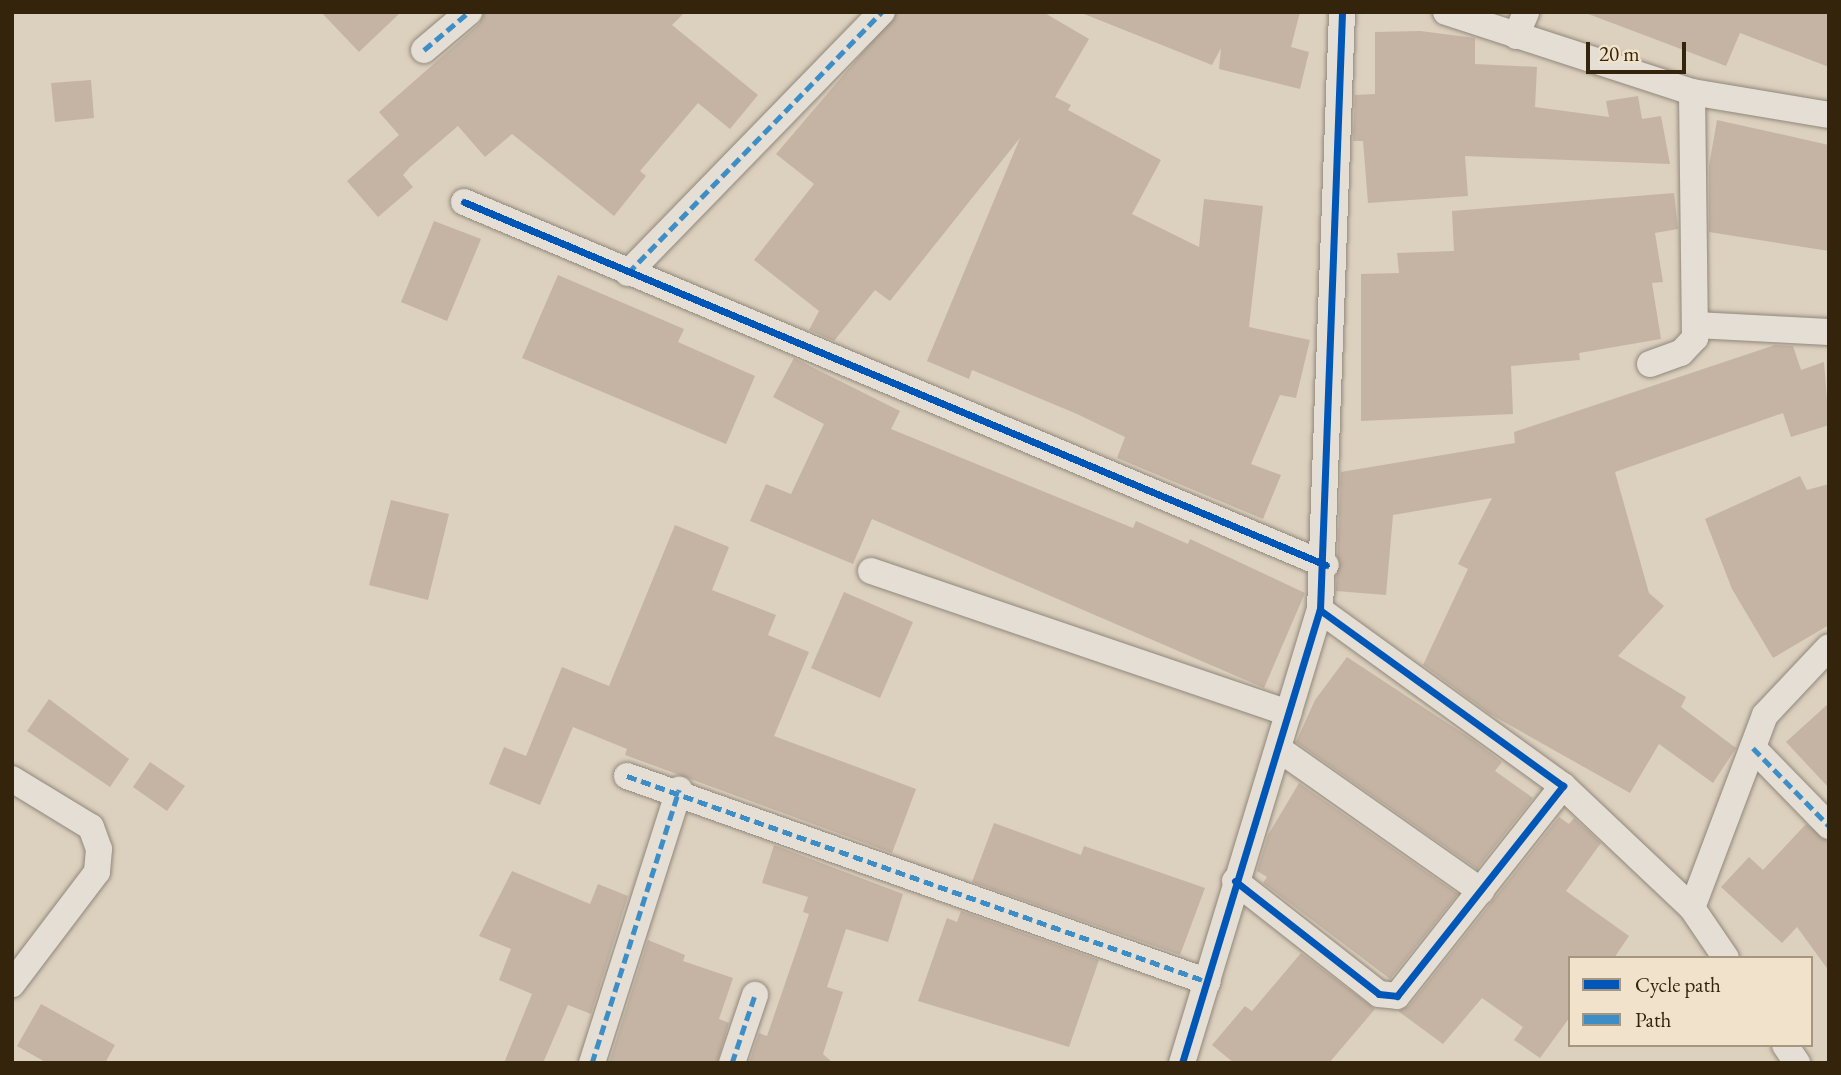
<!DOCTYPE html>
<style>
body{margin:0}
#map{position:relative;width:1841px;height:1075px;overflow:hidden;background:#dcd0be;font-family:"EB Garamond",serif}
div>[style]{position:absolute}
.building>*{inset:0;background:#c5b4a4}
.roads{filter:drop-shadow(0 0 2px #91887b) drop-shadow(0 0 2px #91887b)}
.minor>*{height:26px;margin:-13px;padding:0 13px;transform-origin:13px;border-radius:13px;background:#e4ded4}
.quiet>*{height:5px;margin-top:-2.5px;transform-origin:0;background:repeating-linear-gradient(90deg,#3d8ec6 0 10px,transparent 0 15px)}
.cycleway>*{height:7px;margin:-3.5px;padding:0 3.5px;transform-origin:3.5px;border-radius:3.5px;background:#0057b8}
span{translate:-50% -50%;white-space:nowrap;text-align:center;line-height:1.15;-webkit-text-stroke:5px #f1e2cc;paint-order:stroke}
.frame{position:absolute;inset:0;border:14px solid #35240c;pointer-events:none}
.legend{position:absolute;left:1568px;top:956px;width:245px;height:91px;box-sizing:border-box;background:#f1e2cc;border:2px solid #a6967f;margin:0;padding:9px 12px;list-style:none;font-size:21px;color:#35240c}
.legend li{display:flex;align-items:center;gap:14px;height:35px}
.legend b{width:35px;border:2px solid #a6967f}
.scale{position:absolute;left:1586px;top:42px;width:100px;height:32px;box-sizing:border-box;border:4px solid #35240c;border-top:0;padding-left:9px;font-size:21px;line-height:24px;white-space:nowrap;color:#35240c;-webkit-text-stroke:5px #f1e2cc;paint-order:stroke}
</style>
<div id="map">
<div class="building">
<div style="clip-path:polygon(321px 12px,401px 12px,359px 52px)"></div>
<div style="clip-path:polygon(484px 12px,685px 12px,672px 25px,758px 95px,730px 129px,698px 103px,640px 171px,646px 176px,614px 216px,512px 134px,485px 157px,458px 126px,410px 167px,403px 175px,413px 187px,378px 217px,347px 181px,399px 135px,379px 112px,479px 24px)"></div>
<div style="clip-path:polygon(897px 12px,1043px 12px,1089px 39px,1055px 97px,1071px 105px,1068px 110px,1161px 160px,1132px 214px,1199px 247px,1204px 199px,1263px 206px,1249px 327px,1310px 340px,1296px 398px,1280px 395px,1251px 464px,1281px 475px,1263px 519px,1117px 458px,1125px 437px,1077px 414px,972px 370px,969px 379px,927px 361px,1020px 138px,890px 301px,875px 290px,834px 341px,809px 330px,819px 311px,754px 260px,814px 184px,776px 154px)"></div>
<div style="clip-path:polygon(1079px 12px,1300px 12px,1291px 47px,1309px 52px,1300px 89px,1219px 69px,1221px 48px,1212px 65px)"></div>
<div style="clip-path:polygon(1583px 12px,1829px 12px,1829px 67px,1740px 33px,1726px 66px)"></div>
<div style="clip-path:polygon(1420px 31px,1475px 38px,1475px 64px,1537px 67px,1535px 107px,1609px 117px,1606px 101px,1638px 96px,1642px 119px,1661px 116px,1670px 164px,1465px 156px,1468px 196px,1368px 203px,1363px 141px,1353px 141px,1355px 95px,1375px 94px,1375px 32px)"></div>
<div style="clip-path:polygon(91px 80px,94px 118px,55px 122px,51px 83px)"></div>
<div style="clip-path:polygon(1717px 120px,1829px 145px,1829px 251px,1709px 232px,1709px 166px)"></div>
<div style="clip-path:polygon(1674px 193px,1678px 229px,1655px 233px,1663px 282px,1652px 283px,1661px 339px,1579px 353px,1580px 360px,1511px 366px,1513px 414px,1361px 421px,1361px 274px,1399px 273px,1397px 253px,1454px 251px,1452px 211px)"></div>
<div style="clip-path:polygon(434px 221px,481px 239px,447px 321px,401px 302px)"></div>
<div style="clip-path:polygon(558px 275px,684px 329px,678px 342px,755px 376px,726px 444px,522px 358px)"></div>
<div style="clip-path:polygon(1775px 345px,1793px 346px,1801px 370px,1824px 362px,1829px 425px,1791px 437px,1783px 413px,1615px 472px,1649px 593px,1664px 606px,1618px 656px,1686px 697px,1681px 707px,1736px 748px,1713px 783px,1659px 744px,1630px 793px,1490px 714px,1423px 665px,1468px 569px,1458px 564px,1492px 498px,1393px 515px,1386px 595px,1336px 591px,1341px 472px,1515px 443px,1514px 432px)"></div>
<div style="clip-path:polygon(794px 358px,900px 411px,891px 429px,1133px 528px,1136px 521px,1188px 544px,1190px 539px,1305px 593px,1264px 688px,872px 519px,853px 564px,750px 521px,766px 484px,791px 494px,824px 424px,773px 397px)"></div>
<div style="clip-path:polygon(1800px 476px,1807px 490px,1829px 484px,1829px 625px,1773px 658px,1732px 589px,1705px 519px)"></div>
<div style="clip-path:polygon(391px 500px,449px 514px,428px 600px,369px 585px)"></div>
<div style="clip-path:polygon(675px 525px,729px 547px,712px 590px,776px 615px,768px 635px,809px 652px,774px 736px,916px 789px,892px 853px,625px 755px,627px 749px,573px 727px,540px 805px,489px 784px,504px 747px,526px 756px,562px 667px,609px 686px)"></div>
<div style="clip-path:polygon(844px 592px,913px 622px,880px 698px,811px 668px)"></div>
<div style="clip-path:polygon(1347px 657px,1473px 740px,1502px 762px,1495px 771px,1533px 798px,1477px 869px,1296px 742px,1315px 700px)"></div>
<div style="clip-path:polygon(49px 699px,129px 759px,110px 787px,27px 731px)"></div>
<div style="clip-path:polygon(1829px 703px,1829px 788px,1786px 742px)"></div>
<div style="clip-path:polygon(150px 762px,185px 786px,167px 811px,133px 787px)"></div>
<div style="clip-path:polygon(1299px 783px,1458px 894px,1390px 979px,1263px 883px,1267px 877px,1257px 871px,1268px 835px)"></div>
<div style="clip-path:polygon(1559px 817px,1569px 824px,1574px 818px,1601px 843px,1566px 891px,1629px 936px,1614px 958px,1570px 958px,1570px 1017px,1540px 1058px,1514px 1040px,1523px 1027px,1482px 998px,1443px 1044px,1398px 1011px,1409px 1006px)"></div>
<div style="clip-path:polygon(994px 823px,1081px 855px,1084px 846px,1205px 888px,1180px 955px,972px 882px)"></div>
<div style="clip-path:polygon(1806px 824px,1829px 841px,1829px 971px,1797px 927px,1782px 943px,1721px 887px,1749px 857px,1763px 870px)"></div>
<div style="clip-path:polygon(774px 845px,903px 894px,888px 942px,846px 929px,827px 987px,843px 992px,823px 1054px,833px 1063px,749px 1063px,759px 1033px,767px 1036px,809px 914px,803px 912px,808px 897px,762px 883px)"></div>
<div style="clip-path:polygon(512px 871px,590px 904px,598px 884px,628px 896px,591px 1014px,568px 1005px,543px 1063px,504px 1063px,532px 994px,499px 980px,511px 949px,479px 936px)"></div>
<div style="clip-path:polygon(961px 911px,1099px 960px,1069px 1047px,918px 1001px,947px 918px,957px 922px)"></div>
<div style="clip-path:polygon(648px 940px,685px 955px,683px 961px,733px 978px,719px 1019px,729px 1023px,717px 1063px,609px 1063px)"></div>
<div style="clip-path:polygon(1301px 953px,1375px 1009px,1329px 1063px,1234px 1063px,1212px 1045px,1245px 1006px,1252px 1011px)"></div>
<div style="clip-path:polygon(41px 1004px,115px 1045px,105px 1063px,47px 1063px,17px 1046px)"></div>
</div>
<div class="roads">
<div class="minor">
<div style="left:1446px;top:12px;width:259px;rotate:18deg"></div>
<div style="left:1692px;top:92px;width:139px;rotate:9.5deg"></div>
<div style="left:1516px;top:36px;width:26px;rotate:-67deg"></div>
<div style="left:424px;top:50px;width:59px;rotate:-40.2deg"></div>
<div style="left:464px;top:202px;width:935px;rotate:22.84deg"></div>
<div style="left:628px;top:273px;width:364px;rotate:-45.8deg"></div>
<div style="left:1696px;top:325px;width:133px;rotate:3deg"></div>
<div style="left:1650px;top:364px;width:33px;rotate:-20deg"></div>
<div style="left:1681px;top:353px;width:21px;rotate:-47deg"></div>
<div style="left:1695px;top:338px;width:246px;rotate:-90.7deg"></div>
<div style="left:871px;top:571px;width:441px;rotate:18.8deg"></div>
<div style="left:1753px;top:748px;width:109px;rotate:45.7deg"></div>
<div style="left:1279px;top:749px;width:247px;rotate:35.1deg"></div>
<div style="left:627px;top:776px;width:616px;rotate:19.52deg"></div>
<div style="left:12px;top:779px;width:92px;rotate:31.3deg"></div>
<div style="left:91px;top:827px;width:23px;rotate:70deg"></div>
<div style="left:99px;top:849px;width:23px;rotate:95deg"></div>
<div style="left:97px;top:872px;width:141px;rotate:127.2deg"></div>
<div style="left:1563px;top:786px;width:178px;rotate:43.4deg"></div>
<div style="left:1692px;top:908px;width:206px;rotate:-69.3deg"></div>
<div style="left:1765px;top:715px;width:93px;rotate:-46.7deg"></div>
<div style="left:1235px;top:881px;width:183px;rotate:38.1deg"></div>
<div style="left:1379px;top:994px;width:18px;rotate:6deg"></div>
<div style="left:1397px;top:996px;width:268px;rotate:-51.7deg"></div>
<div style="left:1563px;top:786px;width:300px;rotate:-144.1deg"></div>
<div style="left:1692px;top:908px;width:60px;rotate:55.8deg"></div>
<div style="left:1785px;top:1045px;width:22px;rotate:56deg"></div>
<div style="left:592px;top:1063px;width:287px;rotate:-72.3deg"></div>
<div style="left:732px;top:1063px;width:72px;rotate:-71.3deg"></div>
<div style="left:1182px;top:1063px;width:474px;rotate:-73.1deg"></div>
<div style="left:1320px;top:610px;width:598px;rotate:-87.89deg"></div>
</div>
</div>
<div class="quiet">
<div style="left:424px;top:50px;width:59px;rotate:-40.2deg"></div>
<div style="left:628px;top:273px;width:364px;rotate:-45.8deg"></div>
<div style="left:1753px;top:748px;width:109px;rotate:45.7deg"></div>
<div style="left:627px;top:776px;width:616px;rotate:19.52deg"></div>
<div style="left:592px;top:1063px;width:287px;rotate:-72.3deg"></div>
<div style="left:732px;top:1063px;width:72px;rotate:-71.3deg"></div>
</div>
<div class="cycleway">
<div style="left:464px;top:202px;width:935px;rotate:22.84deg"></div>
<div style="left:1235px;top:881px;width:183px;rotate:38.1deg"></div>
<div style="left:1379px;top:994px;width:18px;rotate:6deg"></div>
<div style="left:1397px;top:996px;width:268px;rotate:-51.7deg"></div>
<div style="left:1563px;top:786px;width:300px;rotate:-144.1deg"></div>
<div style="left:1182px;top:1063px;width:474px;rotate:-73.1deg"></div>
<div style="left:1320px;top:610px;width:598px;rotate:-87.89deg"></div>
</div>
<div class="frame"></div>
<ul class="legend">
<li><b style="height:9px;background:#0057b8"></b>Cycle path</li>
<li><b style="height:9px;background:#3d8ec6"></b>Path</li>
</ul>
<div class="scale">20 m</div>
</div>
